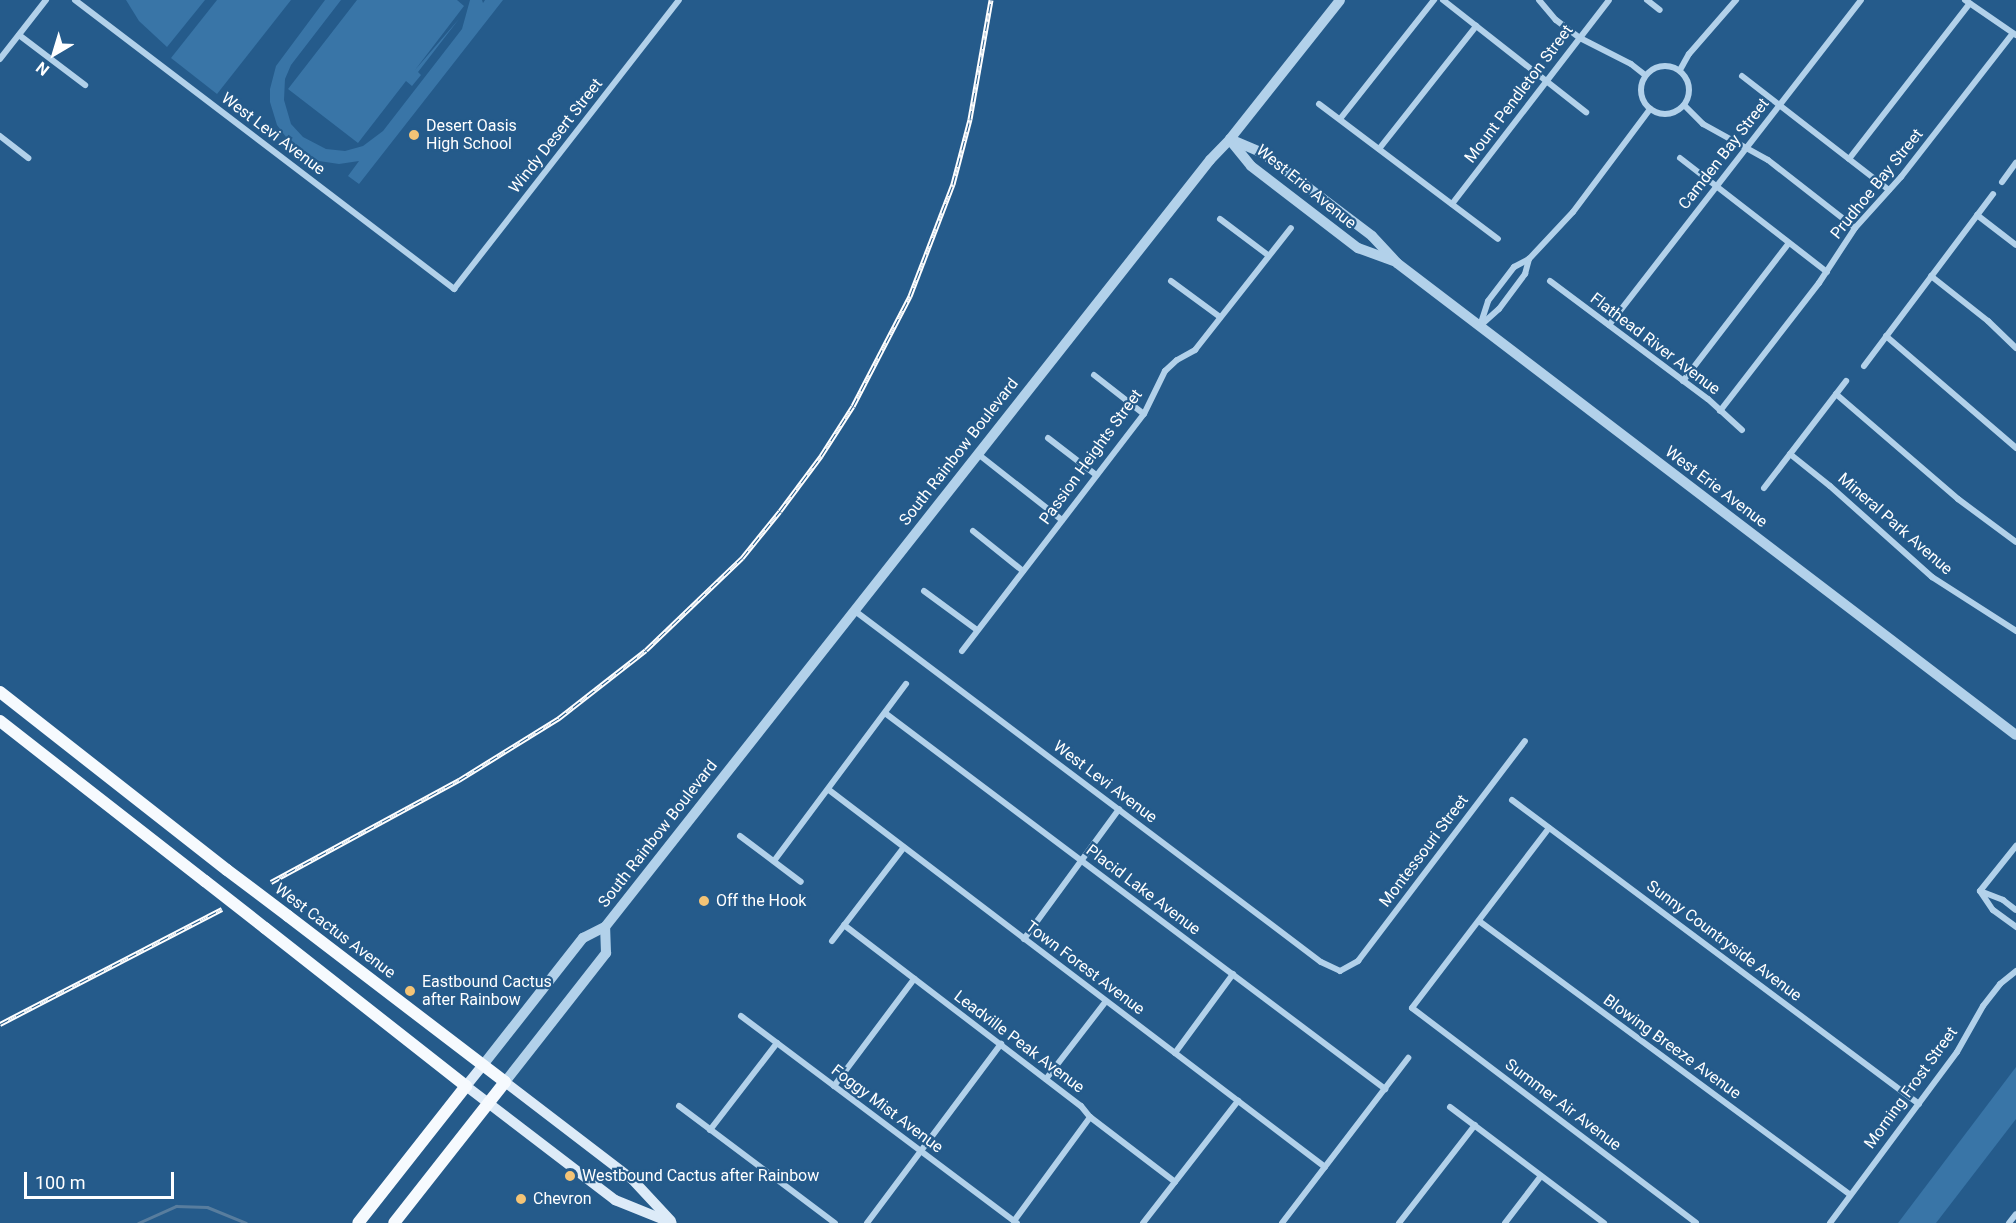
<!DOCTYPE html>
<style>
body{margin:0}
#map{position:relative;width:2016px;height:1223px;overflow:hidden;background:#255b8b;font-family:Roboto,sans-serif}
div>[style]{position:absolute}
.green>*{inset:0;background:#3975a7}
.stream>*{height:3px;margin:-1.5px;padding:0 1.5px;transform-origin:1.5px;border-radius:1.5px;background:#587d9e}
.minor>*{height:6px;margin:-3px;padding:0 3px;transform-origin:3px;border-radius:3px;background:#b2d1ea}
.minor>.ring{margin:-3px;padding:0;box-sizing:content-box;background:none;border:6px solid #b2d1ea;border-radius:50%}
.tertiary>*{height:10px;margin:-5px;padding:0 5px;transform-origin:5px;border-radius:5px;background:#b2d1ea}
.secondary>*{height:10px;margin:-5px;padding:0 5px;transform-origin:5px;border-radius:5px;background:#ddebf8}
.primary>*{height:12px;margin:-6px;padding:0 6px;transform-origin:6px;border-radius:6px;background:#f6fafe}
.rail>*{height:5px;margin-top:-2.5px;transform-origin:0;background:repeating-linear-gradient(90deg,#255b8b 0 9px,#fff 0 18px);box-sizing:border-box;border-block:2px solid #fff}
.primary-bridge>*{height:12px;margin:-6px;padding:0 6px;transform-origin:6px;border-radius:6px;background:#f6fafe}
.dots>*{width:16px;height:16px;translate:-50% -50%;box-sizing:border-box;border:3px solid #255b8b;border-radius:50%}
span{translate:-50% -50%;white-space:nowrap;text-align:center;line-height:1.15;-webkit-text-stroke:4.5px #255b8b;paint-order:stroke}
.street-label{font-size:16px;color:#fff}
.poi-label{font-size:16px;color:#fff}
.left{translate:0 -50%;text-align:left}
.north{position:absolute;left:24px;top:24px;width:60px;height:60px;-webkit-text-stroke:4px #255b8b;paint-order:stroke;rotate:218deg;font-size:16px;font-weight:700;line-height:24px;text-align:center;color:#fff}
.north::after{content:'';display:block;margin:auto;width:21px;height:27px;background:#fff;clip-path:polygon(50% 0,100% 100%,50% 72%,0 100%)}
.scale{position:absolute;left:24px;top:1172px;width:150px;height:27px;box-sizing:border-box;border:3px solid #fff;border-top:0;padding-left:8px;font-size:18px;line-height:21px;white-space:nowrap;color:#fff;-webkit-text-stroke:4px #255b8b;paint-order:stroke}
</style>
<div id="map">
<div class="green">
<div style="clip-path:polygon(126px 0,205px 0,167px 47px,139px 21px)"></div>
<div style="clip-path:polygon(217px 0,291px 0,217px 94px,171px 58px)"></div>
<div style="clip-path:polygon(325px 0,341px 0,291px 65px,285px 79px,284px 100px,291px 124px,303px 137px,326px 149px,345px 151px,363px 146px,383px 131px,462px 29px,470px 0,482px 0,483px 3px,485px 0,503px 0,359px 184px,348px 176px,359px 161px,339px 164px,319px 161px,292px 145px,277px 125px,270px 102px,270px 89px,276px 66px)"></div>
<div style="clip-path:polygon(357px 0,457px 0,464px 6px,415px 70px,459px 19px,418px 72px,421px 75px,412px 86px,406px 81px,358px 143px,288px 89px)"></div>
<div style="clip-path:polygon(2016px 1067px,2016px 1119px,1936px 1223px,1898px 1223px)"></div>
</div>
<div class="stream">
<div style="left:138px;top:1223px;width:42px;rotate:-24.1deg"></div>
<div style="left:176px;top:1206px;width:31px;rotate:2deg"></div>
<div style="left:207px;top:1207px;width:42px;rotate:22.3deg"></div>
</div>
<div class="minor">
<div style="left:75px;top:0;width:477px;rotate:37.3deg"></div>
<div style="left:454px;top:289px;width:366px;rotate:-52.1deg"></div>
<div style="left:1443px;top:0;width:182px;rotate:38.1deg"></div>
<div style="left:1539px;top:0;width:26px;rotate:50deg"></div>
<div style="left:1556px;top:20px;width:30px;rotate:37deg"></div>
<div style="left:1580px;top:38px;width:57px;rotate:27deg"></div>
<div style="left:1631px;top:64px;width:18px;rotate:38deg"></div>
<div style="left:1647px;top:0;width:16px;rotate:38deg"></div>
<div style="left:1965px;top:0;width:62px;rotate:34.5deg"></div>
<div style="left:19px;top:35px;width:83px;rotate:37.1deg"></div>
<div style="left:0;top:59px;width:75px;rotate:-52.1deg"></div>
<div class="ring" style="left:1641px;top:66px;width:42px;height:42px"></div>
<div style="left:1680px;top:70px;width:18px;rotate:-61deg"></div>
<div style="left:1689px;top:54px;width:72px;rotate:-49deg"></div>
<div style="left:1742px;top:76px;width:186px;rotate:37.8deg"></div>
<div style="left:1319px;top:104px;width:224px;rotate:37deg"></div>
<div style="left:1684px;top:105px;width:27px;rotate:45deg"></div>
<div style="left:1703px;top:124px;width:74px;rotate:29deg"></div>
<div style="left:1768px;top:160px;width:110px;rotate:38deg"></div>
<div style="left:1340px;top:119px;width:152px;rotate:-51.7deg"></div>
<div style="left:0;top:136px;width:36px;rotate:38deg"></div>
<div style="left:1379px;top:149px;width:157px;rotate:-51.7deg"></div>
<div style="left:1680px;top:158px;width:186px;rotate:37.8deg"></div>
<div style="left:1849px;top:159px;width:197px;rotate:-52.2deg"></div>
<div style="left:2002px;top:182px;width:24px;rotate:-54deg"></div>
<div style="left:1452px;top:204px;width:257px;rotate:-52.4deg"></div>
<div style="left:1977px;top:215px;width:49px;rotate:37.6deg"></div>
<div style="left:1220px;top:219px;width:60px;rotate:36.9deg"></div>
<div style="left:1931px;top:276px;width:73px;rotate:38.3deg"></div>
<div style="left:1988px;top:321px;width:39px;rotate:44deg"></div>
<div style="left:1171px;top:281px;width:61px;rotate:36.3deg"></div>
<div style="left:1550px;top:281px;width:197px;rotate:36.8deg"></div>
<div style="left:1708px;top:399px;width:46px;rotate:42.4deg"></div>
<div style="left:1481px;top:325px;width:24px;rotate:-42deg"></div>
<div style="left:1499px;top:309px;width:44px;rotate:-53.4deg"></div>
<div style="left:1525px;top:274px;width:16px;rotate:-75deg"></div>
<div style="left:1609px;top:325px;width:411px;rotate:-52.2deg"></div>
<div style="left:1480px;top:326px;width:26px;rotate:-72deg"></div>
<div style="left:1488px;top:301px;width:43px;rotate:-52.6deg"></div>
<div style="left:1514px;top:267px;width:17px;rotate:-28deg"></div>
<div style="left:1529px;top:259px;width:64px;rotate:-46.9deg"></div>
<div style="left:1573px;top:212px;width:129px;rotate:-53.2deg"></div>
<div style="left:1886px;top:336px;width:172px;rotate:40.7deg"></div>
<div style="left:1864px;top:366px;width:215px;rotate:-53.1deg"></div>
<div style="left:1094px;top:375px;width:63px;rotate:38deg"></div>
<div style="left:1683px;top:381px;width:174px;rotate:-52.5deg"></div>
<div style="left:1836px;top:394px;width:161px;rotate:40.7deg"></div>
<div style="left:1958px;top:499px;width:72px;rotate:36.6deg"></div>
<div style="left:1720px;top:411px;width:162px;rotate:-52.3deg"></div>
<div style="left:1819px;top:283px;width:66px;rotate:-56.8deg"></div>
<div style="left:1855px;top:228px;width:69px;rotate:-48deg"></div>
<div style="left:1901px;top:177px;width:182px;rotate:-52.1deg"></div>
<div style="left:1048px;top:438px;width:61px;rotate:37.6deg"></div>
<div style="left:978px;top:454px;width:107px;rotate:38.2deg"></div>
<div style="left:1790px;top:454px;width:51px;rotate:38.7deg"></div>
<div style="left:1830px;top:486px;width:137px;rotate:41.7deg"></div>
<div style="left:1932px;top:577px;width:100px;rotate:32.7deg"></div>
<div style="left:1764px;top:488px;width:135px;rotate:-52.5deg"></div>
<div style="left:973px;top:531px;width:64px;rotate:38.7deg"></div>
<div style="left:924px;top:591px;width:66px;rotate:36.3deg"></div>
<div style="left:855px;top:611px;width:583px;rotate:36.99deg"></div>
<div style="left:1321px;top:962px;width:21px;rotate:25deg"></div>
<div style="left:1340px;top:971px;width:21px;rotate:-29deg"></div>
<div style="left:1358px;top:961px;width:276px;rotate:-52.8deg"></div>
<div style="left:962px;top:651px;width:299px;rotate:-52.5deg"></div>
<div style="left:1144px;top:414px;width:48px;rotate:-64deg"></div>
<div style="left:1165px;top:371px;width:16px;rotate:-43deg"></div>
<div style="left:1177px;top:360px;width:21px;rotate:-29deg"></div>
<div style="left:1195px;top:350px;width:155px;rotate:-51.8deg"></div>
<div style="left:885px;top:713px;width:626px;rotate:36.94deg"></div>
<div style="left:829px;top:790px;width:623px;rotate:37.24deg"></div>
<div style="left:1512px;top:800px;width:508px;rotate:36.76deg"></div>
<div style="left:1549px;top:828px;width:226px;rotate:127.3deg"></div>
<div style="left:1412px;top:1008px;width:356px;rotate:37.1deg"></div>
<div style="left:740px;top:836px;width:76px;rotate:37deg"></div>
<div style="left:774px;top:861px;width:221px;rotate:-53.3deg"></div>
<div style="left:1980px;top:891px;width:58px;rotate:-51.3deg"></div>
<div style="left:1980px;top:891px;width:23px;rotate:56deg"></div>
<div style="left:1993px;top:910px;width:29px;rotate:36deg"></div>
<div style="left:1980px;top:891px;width:25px;rotate:21deg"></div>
<div style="left:2003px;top:900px;width:16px;rotate:38deg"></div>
<div style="left:1479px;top:921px;width:461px;rotate:36.4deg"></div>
<div style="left:844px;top:925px;width:298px;rotate:37.4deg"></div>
<div style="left:1081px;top:1106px;width:14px;rotate:51deg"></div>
<div style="left:1090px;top:1117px;width:107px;rotate:37.4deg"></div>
<div style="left:1024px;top:939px;width:161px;rotate:-53.8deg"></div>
<div style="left:832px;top:941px;width:118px;rotate:-52.5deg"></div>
<div style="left:741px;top:1016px;width:345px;rotate:36.9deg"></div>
<div style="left:1175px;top:1053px;width:98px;rotate:-53.7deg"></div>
<div style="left:1046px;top:1079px;width:98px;rotate:-52.4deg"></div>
<div style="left:834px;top:1086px;width:134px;rotate:-53.2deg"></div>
<div style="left:679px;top:1106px;width:195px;rotate:36.9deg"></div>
<div style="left:1450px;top:1107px;width:193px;rotate:37deg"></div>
<div style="left:710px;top:1130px;width:110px;rotate:-52.4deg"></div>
<div style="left:1014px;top:1221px;width:129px;rotate:-53.8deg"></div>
<div style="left:867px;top:1223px;width:224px;rotate:-53.2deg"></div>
<div style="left:1143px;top:1223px;width:155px;rotate:-52.1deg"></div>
<div style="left:1282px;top:1223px;width:208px;rotate:-52.6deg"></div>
<div style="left:1399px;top:1223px;width:124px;rotate:-52.2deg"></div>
<div style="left:1505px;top:1223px;width:59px;rotate:-52.5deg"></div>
<div style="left:1830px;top:1223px;width:213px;rotate:-53.4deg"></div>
<div style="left:1957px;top:1052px;width:53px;rotate:-60.5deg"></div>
<div style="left:1983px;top:1006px;width:28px;rotate:-52deg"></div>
<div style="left:2000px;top:984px;width:21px;rotate:-39deg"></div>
<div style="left:2009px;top:1223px;width:11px;rotate:-52deg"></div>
</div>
<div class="tertiary">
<div style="left:1230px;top:139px;width:34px;rotate:23deg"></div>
<div style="left:1261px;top:152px;width:139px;rotate:37.1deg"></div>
<div style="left:1372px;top:236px;width:37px;rotate:47deg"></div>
<div style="left:1397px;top:263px;width:778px;rotate:37.33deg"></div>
<div style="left:1230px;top:140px;width:33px;rotate:51deg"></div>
<div style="left:1251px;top:166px;width:135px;rotate:37.5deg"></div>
<div style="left:1358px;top:248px;width:38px;rotate:20deg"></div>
<div style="left:483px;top:1065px;width:162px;rotate:-51.8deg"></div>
<div style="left:583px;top:938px;width:25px;rotate:-27deg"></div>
<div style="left:605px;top:927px;width:977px;rotate:-51.73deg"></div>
<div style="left:1210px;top:160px;width:29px;rotate:-46deg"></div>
<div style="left:1230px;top:139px;width:177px;rotate:-51.6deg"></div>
<div style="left:505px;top:1082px;width:164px;rotate:-51.9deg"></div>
<div style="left:606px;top:953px;width:26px;rotate:-92deg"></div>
</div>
<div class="secondary">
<div style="left:483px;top:1065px;width:27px;rotate:129deg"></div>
<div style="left:466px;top:1086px;width:188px;rotate:37.4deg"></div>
<div style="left:615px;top:1200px;width:61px;rotate:22deg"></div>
<div style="left:505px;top:1082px;width:160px;rotate:37.4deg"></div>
<div style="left:632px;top:1179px;width:57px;rotate:47.1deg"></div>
</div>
<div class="primary">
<div style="left:0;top:692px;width:288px;rotate:38.1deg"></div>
<div style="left:0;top:721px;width:260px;rotate:38deg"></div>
<div style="left:288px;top:916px;width:273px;rotate:37.4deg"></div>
<div style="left:505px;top:1082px;width:179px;rotate:128.2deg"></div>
<div style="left:265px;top:928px;width:256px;rotate:38.2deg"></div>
<div style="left:466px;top:1086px;width:174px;rotate:128.2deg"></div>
</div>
<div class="rail">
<div style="left:271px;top:882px;width:214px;rotate:-28.5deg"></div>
<div style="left:459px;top:780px;width:118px;rotate:-31.8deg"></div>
<div style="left:559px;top:718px;width:110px;rotate:-38deg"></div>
<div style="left:646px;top:650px;width:133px;rotate:-43.8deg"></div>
<div style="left:742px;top:558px;width:60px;rotate:-51deg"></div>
<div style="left:780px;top:511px;width:69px;rotate:-53.3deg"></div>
<div style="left:821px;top:456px;width:59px;rotate:-57.4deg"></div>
<div style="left:853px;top:406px;width:124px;rotate:-62.6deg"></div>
<div style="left:910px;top:296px;width:120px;rotate:-69deg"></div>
<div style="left:953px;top:184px;width:67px;rotate:-75.3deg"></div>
<div style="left:970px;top:119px;width:121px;rotate:-80deg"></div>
<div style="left:0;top:1024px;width:250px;rotate:-27.4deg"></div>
</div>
<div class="primary-bridge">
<div style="left:227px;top:870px;width:76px;rotate:37deg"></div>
<div style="left:205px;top:881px;width:76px;rotate:38.1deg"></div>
</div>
<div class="dots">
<div style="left:414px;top:135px;background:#f4c476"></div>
<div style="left:704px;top:901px;background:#f4c476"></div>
<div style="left:410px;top:991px;background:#f4c476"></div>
<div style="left:570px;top:1176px;background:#f4c476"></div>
<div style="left:521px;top:1199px;background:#f4c476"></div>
</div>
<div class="street-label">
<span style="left:1519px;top:94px;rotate:-53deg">Mount Pendleton Street</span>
<span style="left:273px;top:134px;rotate:37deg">West Levi Avenue</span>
<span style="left:556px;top:136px;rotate:-52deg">Windy Desert Street</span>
<span style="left:1724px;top:154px;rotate:-52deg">Camden Bay Street</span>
<span style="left:1877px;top:184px;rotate:-51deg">Prudhoe Bay Street</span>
<span style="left:1306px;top:187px;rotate:39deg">West Erie Avenue</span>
<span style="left:1655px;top:344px;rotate:37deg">Flathead River Avenue</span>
<span style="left:959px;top:452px;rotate:-52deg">South Rainbow Boulevard</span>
<span style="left:1091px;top:457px;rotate:-54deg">Passion Heights Street</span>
<span style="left:1716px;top:487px;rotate:37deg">West Erie Avenue</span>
<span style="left:1895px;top:524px;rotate:41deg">Mineral Park Avenue</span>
<span style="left:1105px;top:782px;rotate:37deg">West Levi Avenue</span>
<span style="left:658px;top:834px;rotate:-52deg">South Rainbow Boulevard</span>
<span style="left:1424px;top:851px;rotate:-53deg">Montessouri Street</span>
<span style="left:1143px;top:890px;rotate:37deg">Placid Lake Avenue</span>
<span style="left:335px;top:931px;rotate:37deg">West Cactus Avenue</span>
<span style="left:1724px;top:941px;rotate:37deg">Sunny Countryside Avenue</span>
<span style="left:1085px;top:968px;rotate:37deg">Town Forest Avenue</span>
<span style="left:1019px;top:1042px;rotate:37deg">Leadville Peak Avenue</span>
<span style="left:1672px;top:1047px;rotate:36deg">Blowing Breeze Avenue</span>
<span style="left:1911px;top:1088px;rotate:-54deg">Morning Frost Street</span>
<span style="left:1563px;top:1105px;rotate:37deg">Summer Air Avenue</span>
<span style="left:887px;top:1109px;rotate:37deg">Foggy Mist Avenue</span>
</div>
<div class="poi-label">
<span class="left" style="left:426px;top:135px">Desert Oasis<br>High School</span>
<span class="left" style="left:716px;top:901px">Off the Hook</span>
<span class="left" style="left:422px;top:991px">Eastbound Cactus<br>after Rainbow</span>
<span class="left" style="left:582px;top:1176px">Westbound Cactus after Rainbow</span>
<span class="left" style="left:533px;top:1199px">Chevron</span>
</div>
<div class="north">N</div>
<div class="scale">100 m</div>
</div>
